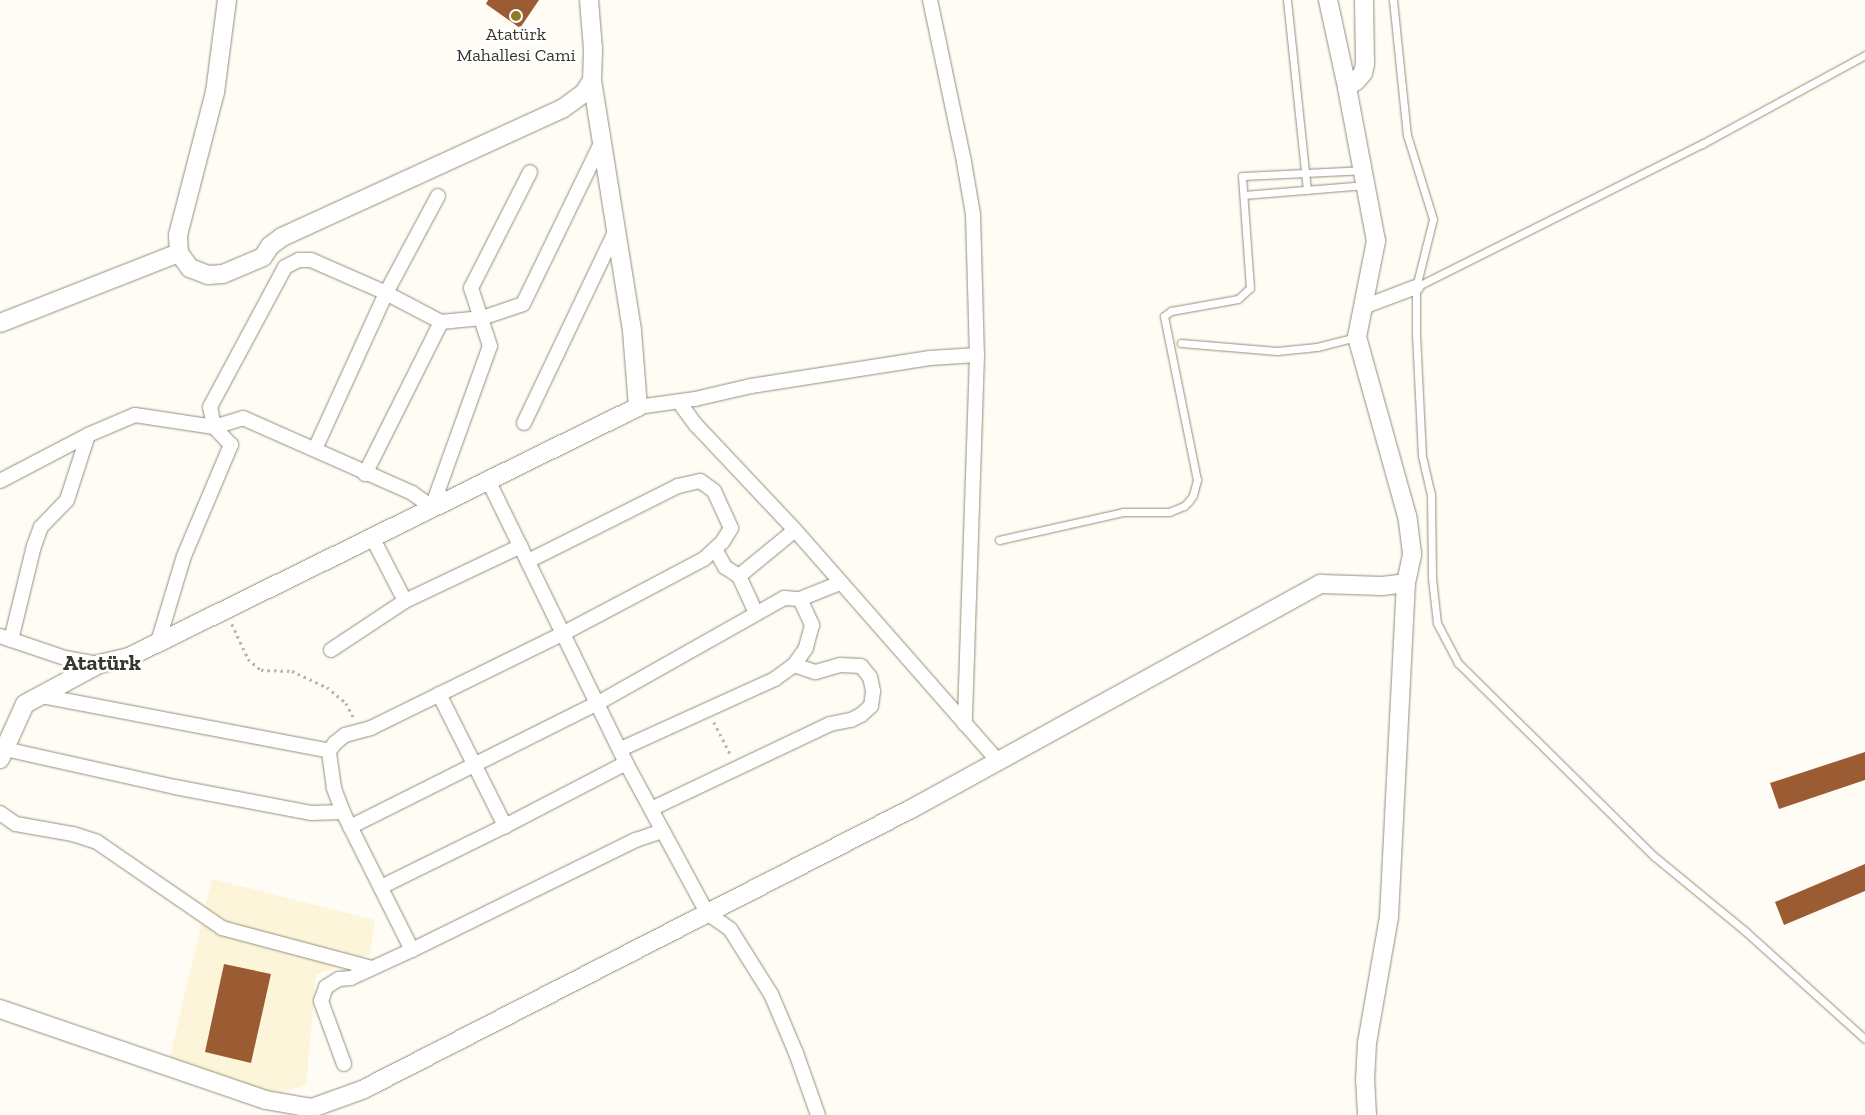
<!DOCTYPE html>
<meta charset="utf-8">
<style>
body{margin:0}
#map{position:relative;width:1865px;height:1115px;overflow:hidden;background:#fefcf4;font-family:"Zilla Slab",serif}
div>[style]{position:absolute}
.built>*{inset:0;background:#fdf5d9}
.building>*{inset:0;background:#9b5c34}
.path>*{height:2.5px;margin-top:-1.25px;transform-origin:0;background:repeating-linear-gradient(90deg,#b6b4ac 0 2.5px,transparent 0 6.5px)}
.roads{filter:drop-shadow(0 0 1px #938e7b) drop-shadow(0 0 1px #938e7b)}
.service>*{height:7px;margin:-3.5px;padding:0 3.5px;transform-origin:3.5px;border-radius:3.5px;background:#fff}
.minor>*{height:14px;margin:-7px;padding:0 7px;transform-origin:7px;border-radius:7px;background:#fff}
.tertiary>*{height:18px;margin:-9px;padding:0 9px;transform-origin:9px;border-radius:9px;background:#fff}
.dots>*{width:14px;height:14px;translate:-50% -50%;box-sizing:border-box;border:2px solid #fff;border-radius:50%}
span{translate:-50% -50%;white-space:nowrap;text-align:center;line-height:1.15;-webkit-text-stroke:5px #fff;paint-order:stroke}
.poi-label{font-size:18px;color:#38362e}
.district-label{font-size:22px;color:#38362e;font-weight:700}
</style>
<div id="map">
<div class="built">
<div style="clip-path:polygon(212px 879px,375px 920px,370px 954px,316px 975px,306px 1085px,273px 1095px,168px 1065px)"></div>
</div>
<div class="building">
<div style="clip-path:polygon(488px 0,539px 0,520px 28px,486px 4px)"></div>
<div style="clip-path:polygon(1865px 752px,1865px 780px,1779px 809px,1770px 783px)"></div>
<div style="clip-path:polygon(1865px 864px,1865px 891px,1784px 925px,1775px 902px)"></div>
<div style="clip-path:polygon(224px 964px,271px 974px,251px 1063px,205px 1052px)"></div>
</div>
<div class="path">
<div style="left:232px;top:624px;width:38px;rotate:65deg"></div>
<div style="left:248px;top:659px;width:17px;rotate:40deg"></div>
<div style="left:261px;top:670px;width:31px;rotate:2deg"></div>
<div style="left:292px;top:671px;width:38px;rotate:25deg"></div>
<div style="left:327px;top:687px;width:25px;rotate:40deg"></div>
<div style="left:346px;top:703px;width:17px;rotate:62deg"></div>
<div style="left:714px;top:722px;width:37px;rotate:63deg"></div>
</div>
<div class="roads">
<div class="service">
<div style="left:1287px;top:0;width:191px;rotate:84deg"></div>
<div style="left:1393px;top:0;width:136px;rotate:84.1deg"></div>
<div style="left:1407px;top:135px;width:88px;rotate:72.8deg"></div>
<div style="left:1433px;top:219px;width:70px;rotate:104deg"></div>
<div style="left:1416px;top:287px;width:47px;rotate:90deg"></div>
<div style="left:1416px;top:334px;width:122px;rotate:87.2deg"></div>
<div style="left:1422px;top:456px;width:39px;rotate:77deg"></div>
<div style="left:1431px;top:494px;width:84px;rotate:89.3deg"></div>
<div style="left:1432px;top:578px;width:45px;rotate:83.7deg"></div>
<div style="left:1437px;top:623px;width:45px;rotate:62.3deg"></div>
<div style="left:1458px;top:663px;width:276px;rotate:44.6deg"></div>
<div style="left:1655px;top:857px;width:117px;rotate:39.4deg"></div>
<div style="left:1745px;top:931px;width:161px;rotate:42deg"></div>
<div style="left:1244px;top:195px;width:122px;rotate:-4.7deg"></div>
<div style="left:1416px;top:287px;width:320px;rotate:-26.6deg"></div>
<div style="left:1702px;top:144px;width:186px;rotate:-28.6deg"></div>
<div style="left:1181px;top:343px;width:96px;rotate:4.8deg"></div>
<div style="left:1277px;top:351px;width:40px;rotate:-5.7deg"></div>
<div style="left:1317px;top:347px;width:40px;rotate:-14.4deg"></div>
<div style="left:999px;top:540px;width:127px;rotate:-12.7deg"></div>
<div style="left:1123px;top:512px;width:46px"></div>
<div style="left:1169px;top:512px;width:16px;rotate:-22deg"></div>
<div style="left:1184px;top:506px;width:7px;rotate:-45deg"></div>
<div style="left:1189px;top:501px;width:7px;rotate:-56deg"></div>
<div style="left:1193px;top:495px;width:16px;rotate:-75deg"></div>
<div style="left:1197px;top:480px;width:167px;rotate:-101.4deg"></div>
<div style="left:1164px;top:316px;width:9px;rotate:-36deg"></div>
<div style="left:1171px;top:311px;width:68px;rotate:-10.2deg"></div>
<div style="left:1238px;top:299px;width:16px;rotate:-43deg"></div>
<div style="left:1250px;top:288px;width:112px;rotate:-94.1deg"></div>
<div style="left:1242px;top:176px;width:121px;rotate:-2.8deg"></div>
</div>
<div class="minor">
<div style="left:930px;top:0;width:166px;rotate:78.1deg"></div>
<div style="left:964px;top:162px;width:53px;rotate:80.2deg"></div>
<div style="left:973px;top:214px;width:141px;rotate:88.4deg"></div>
<div style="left:977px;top:355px;width:369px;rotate:91.9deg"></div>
<div style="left:1363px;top:307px;width:57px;rotate:-20.7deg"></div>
<div style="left:679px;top:402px;width:29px;rotate:54deg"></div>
<div style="left:696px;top:425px;width:144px;rotate:46.7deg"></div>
<div style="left:795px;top:530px;width:308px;rotate:48.7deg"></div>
<div style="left:638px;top:407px;width:58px;rotate:-8deg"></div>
<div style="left:695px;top:399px;width:57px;rotate:-13.1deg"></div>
<div style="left:751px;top:386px;width:181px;rotate:-8.9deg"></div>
<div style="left:930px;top:358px;width:47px;rotate:-3.7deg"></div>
<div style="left:524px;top:423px;width:214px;rotate:-64.5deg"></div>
<div style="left:315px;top:449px;width:171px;rotate:-65.5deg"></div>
<div style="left:386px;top:293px;width:110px;rotate:-61.8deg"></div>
<div style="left:365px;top:474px;width:170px;rotate:-63.4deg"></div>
<div style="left:488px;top:480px;width:315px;rotate:64deg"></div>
<div style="left:626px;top:763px;width:170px;rotate:61.6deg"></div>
<div style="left:707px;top:913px;width:28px;rotate:35deg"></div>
<div style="left:730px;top:929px;width:77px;rotate:57.8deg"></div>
<div style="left:771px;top:994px;width:64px;rotate:67deg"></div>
<div style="left:796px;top:1053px;width:66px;rotate:70.5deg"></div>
<div style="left:0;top:481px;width:99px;rotate:-27.6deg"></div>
<div style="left:88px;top:435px;width:51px;rotate:-23.1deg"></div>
<div style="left:135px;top:415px;width:80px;rotate:8.6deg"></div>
<div style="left:214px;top:427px;width:30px;rotate:-17deg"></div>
<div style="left:243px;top:418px;width:185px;rotate:23.9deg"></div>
<div style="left:412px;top:493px;width:24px;rotate:35deg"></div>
<div style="left:432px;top:507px;width:171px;rotate:-70.2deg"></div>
<div style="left:490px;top:346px;width:61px;rotate:-108.1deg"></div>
<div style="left:471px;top:288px;width:130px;rotate:-63deg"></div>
<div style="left:372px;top:537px;width:72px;rotate:62.7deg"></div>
<div style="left:715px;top:549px;width:21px;rotate:61deg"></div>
<div style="left:725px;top:567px;width:17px;rotate:33deg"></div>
<div style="left:800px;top:599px;width:43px;rotate:-21.8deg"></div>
<div style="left:756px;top:613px;width:41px;rotate:-114.7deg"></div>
<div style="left:739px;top:576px;width:72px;rotate:-39.4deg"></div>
<div style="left:0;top:636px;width:69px;rotate:18.7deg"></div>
<div style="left:65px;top:658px;width:35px;rotate:10deg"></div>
<div style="left:11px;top:640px;width:97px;rotate:-76.3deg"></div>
<div style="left:34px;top:546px;width:20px;rotate:-70deg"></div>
<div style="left:41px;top:527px;width:37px;rotate:-46deg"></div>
<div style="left:67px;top:500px;width:68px;rotate:-72.1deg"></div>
<div style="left:158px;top:642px;width:90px;rotate:-73.2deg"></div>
<div style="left:184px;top:556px;width:121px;rotate:-67.1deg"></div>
<div style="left:231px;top:445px;width:25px;rotate:-133deg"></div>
<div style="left:214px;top:427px;width:20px;rotate:-101deg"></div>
<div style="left:210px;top:407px;width:159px;rotate:-61.8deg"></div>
<div style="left:285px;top:267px;width:16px;rotate:-27deg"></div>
<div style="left:299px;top:260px;width:12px"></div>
<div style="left:311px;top:260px;width:82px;rotate:23.7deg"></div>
<div style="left:386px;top:293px;width:62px;rotate:27.8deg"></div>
<div style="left:441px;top:322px;width:41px;rotate:-5.6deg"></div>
<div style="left:482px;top:318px;width:43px;rotate:-18.9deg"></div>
<div style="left:523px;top:304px;width:181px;rotate:-64.1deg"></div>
<div style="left:331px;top:650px;width:89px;rotate:-33.5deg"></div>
<div style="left:405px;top:601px;width:128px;rotate:-25.4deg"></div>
<div style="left:439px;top:694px;width:148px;rotate:63.4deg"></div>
<div style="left:42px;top:696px;width:292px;rotate:10.8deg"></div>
<div style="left:5px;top:749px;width:174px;rotate:12.6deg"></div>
<div style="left:175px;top:787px;width:138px;rotate:10.8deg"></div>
<div style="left:311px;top:813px;width:32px;rotate:-2deg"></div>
<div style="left:651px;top:809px;width:198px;rotate:-25.4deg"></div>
<div style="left:830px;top:724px;width:21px;rotate:-11deg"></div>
<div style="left:851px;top:720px;width:11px;rotate:-27deg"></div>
<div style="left:861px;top:715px;width:13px;rotate:-42deg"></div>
<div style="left:871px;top:706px;width:15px;rotate:-82deg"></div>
<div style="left:873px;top:691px;width:14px;rotate:-102deg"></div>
<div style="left:870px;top:677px;width:14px;rotate:-129deg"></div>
<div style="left:861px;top:666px;width:21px;rotate:-177deg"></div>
<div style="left:840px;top:665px;width:26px;rotate:164deg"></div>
<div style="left:815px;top:672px;width:22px;rotate:-162deg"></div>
<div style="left:0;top:813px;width:19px;rotate:35deg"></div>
<div style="left:16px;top:824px;width:58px;rotate:10deg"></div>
<div style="left:73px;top:834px;width:25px;rotate:18deg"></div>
<div style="left:97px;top:842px;width:152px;rotate:34.5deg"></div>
<div style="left:222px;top:928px;width:155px;rotate:14.9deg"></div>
<div style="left:350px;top:827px;width:277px;rotate:-26.6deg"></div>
<div style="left:598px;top:703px;width:214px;rotate:-29.4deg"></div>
<div style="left:784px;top:598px;width:16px;rotate:4deg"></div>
<div style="left:800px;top:599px;width:29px;rotate:65deg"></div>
<div style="left:812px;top:625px;width:24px;rotate:105deg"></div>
<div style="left:806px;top:648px;width:21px;rotate:125deg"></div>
<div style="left:794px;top:665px;width:24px;rotate:144deg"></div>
<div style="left:775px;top:679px;width:169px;rotate:155.6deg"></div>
<div style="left:381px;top:887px;width:138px;rotate:-26.2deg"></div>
<div style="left:505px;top:826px;width:136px;rotate:-27.5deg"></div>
<div style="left:412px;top:950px;width:154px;rotate:-116.6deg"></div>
<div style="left:343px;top:812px;width:26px;rotate:-111deg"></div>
<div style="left:334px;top:788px;width:37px;rotate:-98deg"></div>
<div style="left:329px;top:751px;width:10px;rotate:-53deg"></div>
<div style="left:335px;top:743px;width:13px;rotate:-39deg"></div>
<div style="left:345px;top:735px;width:27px;rotate:-15deg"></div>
<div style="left:371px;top:728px;width:215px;rotate:-26.2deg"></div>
<div style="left:564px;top:633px;width:158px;rotate:-27.9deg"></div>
<div style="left:704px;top:559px;width:26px;rotate:-43deg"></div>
<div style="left:723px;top:541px;width:15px;rotate:-58deg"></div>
<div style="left:731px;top:528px;width:41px;rotate:-114.7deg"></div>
<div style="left:714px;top:491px;width:17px;rotate:-144deg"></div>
<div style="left:700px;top:481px;width:23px;rotate:167deg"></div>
<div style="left:678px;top:486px;width:168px;rotate:153.4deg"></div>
<div style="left:344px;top:1064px;width:67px;rotate:-110.1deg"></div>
<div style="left:321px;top:1001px;width:15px;rotate:-70deg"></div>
<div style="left:326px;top:987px;width:15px;rotate:-32deg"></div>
<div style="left:339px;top:979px;width:12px;rotate:-5deg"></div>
<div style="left:351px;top:978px;width:67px;rotate:-24.7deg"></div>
<div style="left:412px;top:950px;width:250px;rotate:-26.2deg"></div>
<div style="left:636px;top:840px;width:28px;rotate:-19deg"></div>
</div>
<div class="tertiary">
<div style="left:227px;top:0;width:93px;rotate:97.4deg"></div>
<div style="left:215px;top:92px;width:148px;rotate:104.5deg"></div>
<div style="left:178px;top:235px;width:18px;rotate:87deg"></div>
<div style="left:179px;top:253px;width:19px;rotate:54deg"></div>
<div style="left:190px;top:268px;width:19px;rotate:21deg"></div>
<div style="left:208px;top:275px;width:15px;rotate:-4deg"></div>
<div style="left:223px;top:274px;width:43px;rotate:-23deg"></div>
<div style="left:263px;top:257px;width:13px;rotate:-58deg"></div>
<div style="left:270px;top:246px;width:15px;rotate:-37deg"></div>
<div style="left:282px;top:237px;width:308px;rotate:-24.6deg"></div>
<div style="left:562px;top:109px;width:27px;rotate:-36deg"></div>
<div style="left:584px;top:93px;width:15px;rotate:-58deg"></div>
<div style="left:1328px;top:0;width:89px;rotate:77.7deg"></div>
<div style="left:0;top:323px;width:192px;rotate:-21.4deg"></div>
<div style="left:0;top:759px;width:60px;rotate:-65.6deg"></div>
<div style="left:25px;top:704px;width:84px;rotate:-28.4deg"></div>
<div style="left:99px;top:664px;width:31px;rotate:-13deg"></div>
<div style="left:129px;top:657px;width:567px;rotate:-26.16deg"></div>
<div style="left:638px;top:407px;width:77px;rotate:-94.5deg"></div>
<div style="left:632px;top:330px;width:253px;rotate:-99.1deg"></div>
<div style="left:592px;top:80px;width:31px;rotate:-88deg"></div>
<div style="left:593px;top:49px;width:49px;rotate:-94.7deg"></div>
<div style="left:0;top:1009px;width:281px;rotate:18.9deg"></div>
<div style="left:266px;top:1100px;width:47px;rotate:9.9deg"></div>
<div style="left:312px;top:1108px;width:53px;rotate:-19.8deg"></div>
<div style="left:362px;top:1090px;width:617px;rotate:-27.11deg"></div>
<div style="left:911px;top:809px;width:468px;rotate:-28.8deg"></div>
<div style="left:1321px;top:584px;width:61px;rotate:1.9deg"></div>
<div style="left:1382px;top:586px;width:24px;rotate:-7deg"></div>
<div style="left:1406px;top:583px;width:30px;rotate:-78deg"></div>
<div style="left:1412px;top:554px;width:38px;rotate:-97deg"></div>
<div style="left:1407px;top:516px;width:186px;rotate:-105.6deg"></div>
<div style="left:1357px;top:337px;width:98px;rotate:-78.8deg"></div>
<div style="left:1376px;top:241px;width:157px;rotate:-100.7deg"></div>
<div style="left:1347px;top:87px;width:11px;rotate:-34deg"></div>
<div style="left:1356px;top:81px;width:11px;rotate:-49deg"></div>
<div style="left:1363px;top:73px;width:9px;rotate:-77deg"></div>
<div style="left:1365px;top:64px;width:64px;rotate:-90.9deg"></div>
<div style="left:1367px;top:1115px;width:34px;rotate:-93deg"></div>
<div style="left:1365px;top:1081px;width:38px;rotate:-87deg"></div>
<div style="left:1367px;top:1043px;width:128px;rotate:-80.1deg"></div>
<div style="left:1389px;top:917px;width:334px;rotate:-87.1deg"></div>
</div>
</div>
<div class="dots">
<div style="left:516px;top:16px;background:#907b21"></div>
</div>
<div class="poi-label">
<span style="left:516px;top:45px">Atatürk<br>Mahallesi Cami</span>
</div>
<div class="district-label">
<span style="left:102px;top:663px">Atatürk</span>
</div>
</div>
